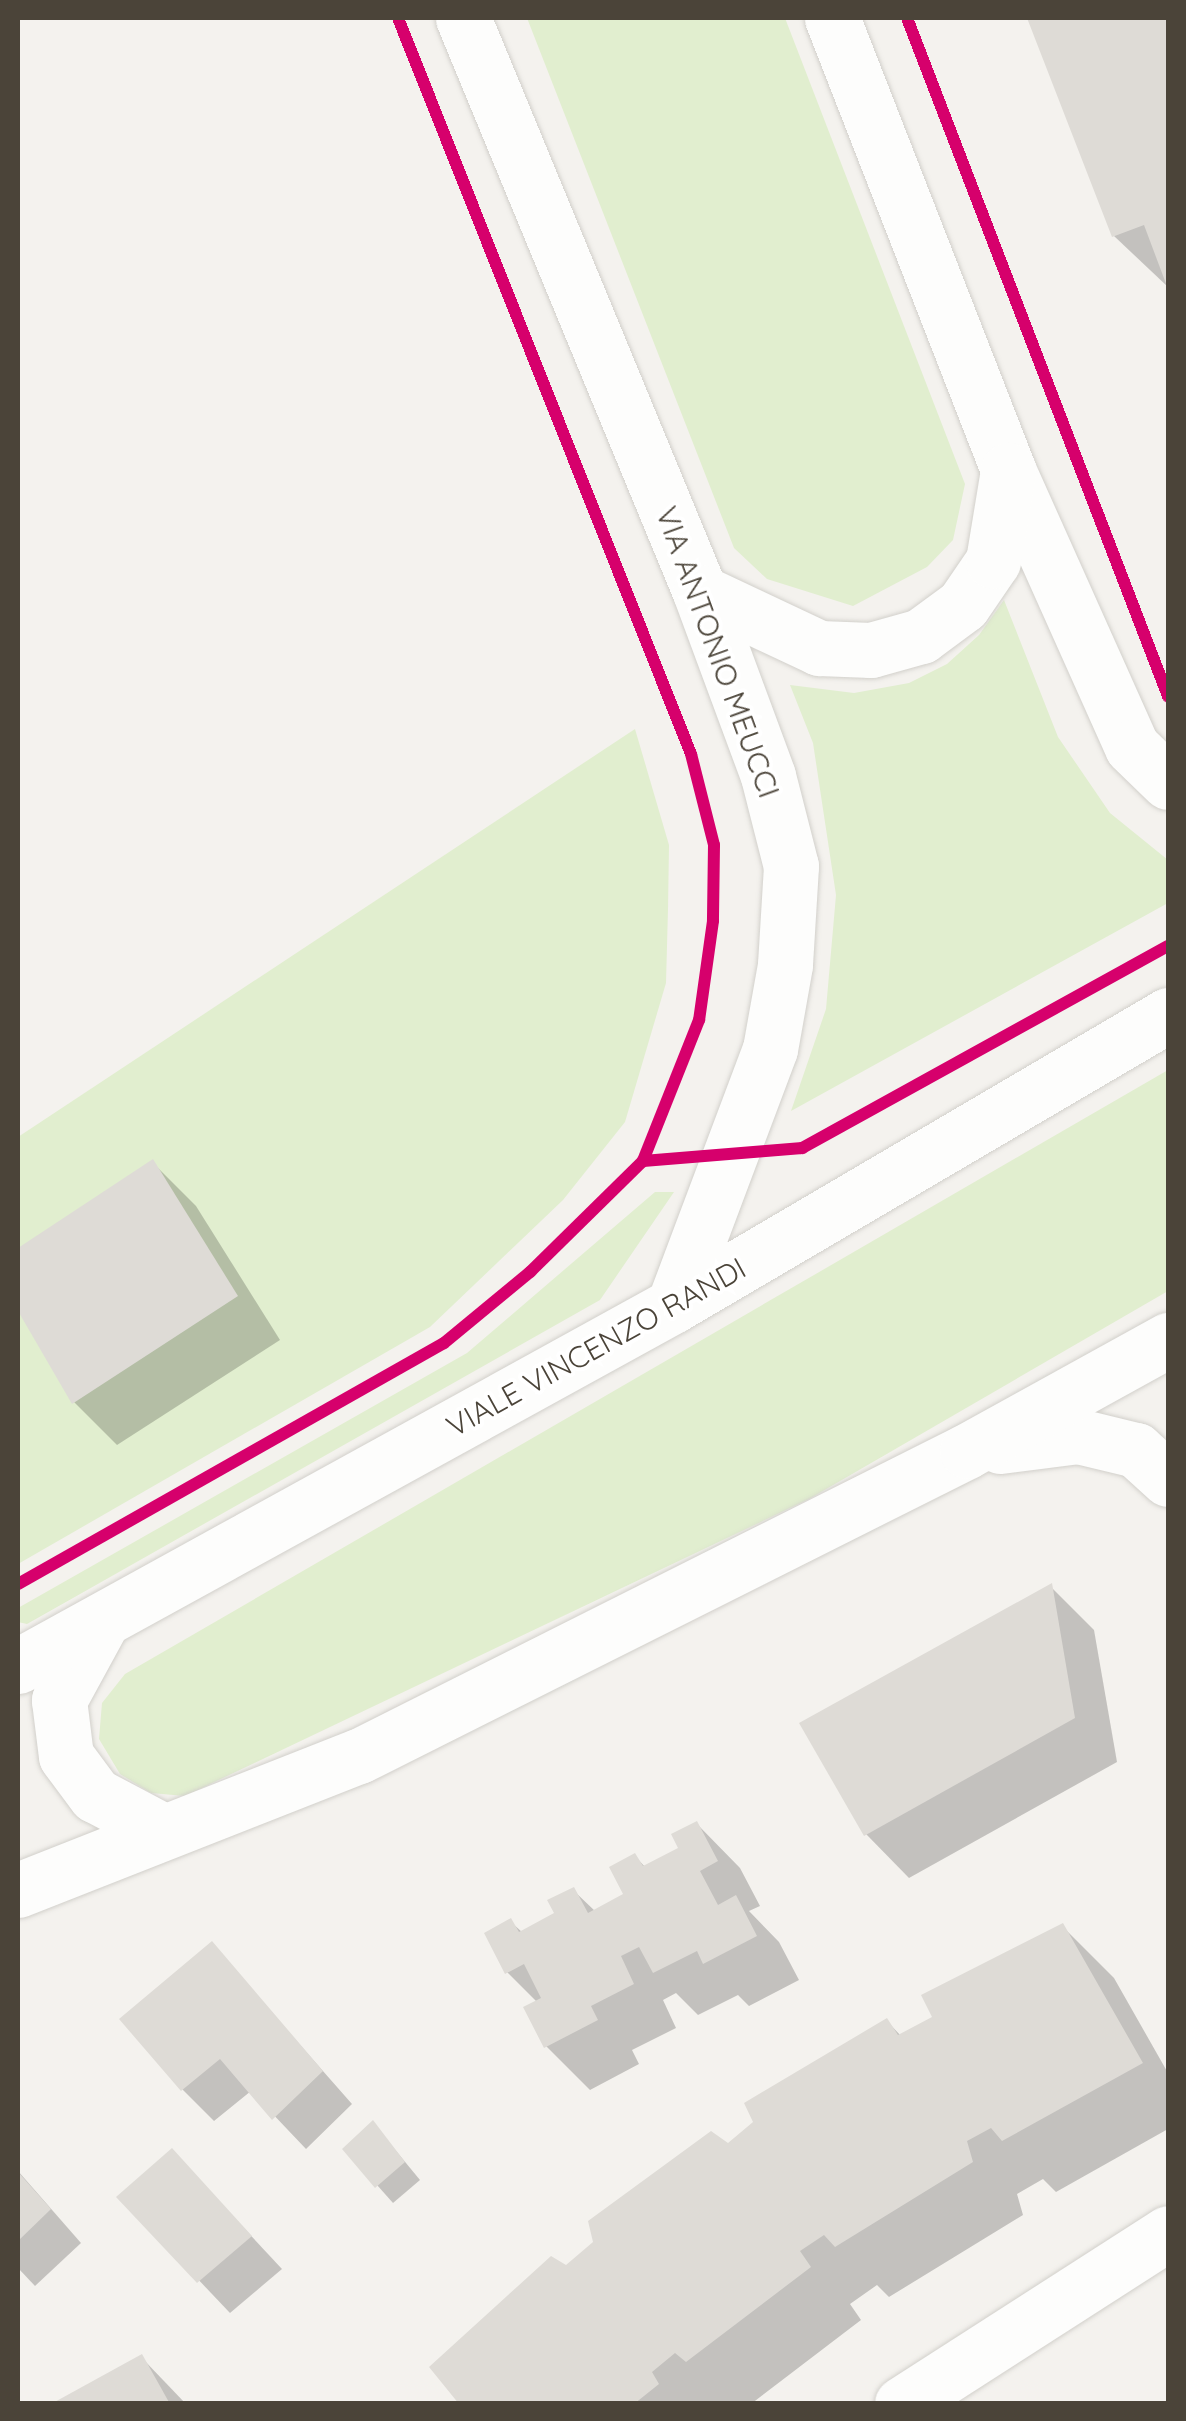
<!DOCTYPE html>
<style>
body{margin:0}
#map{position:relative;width:1186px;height:2421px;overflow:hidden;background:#f4f2ee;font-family:Quicksand,sans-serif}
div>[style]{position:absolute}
.green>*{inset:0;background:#e1eecf}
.shadow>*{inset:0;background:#0003}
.building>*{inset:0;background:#dedbd6}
.roads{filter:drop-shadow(0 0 2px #d2d0cb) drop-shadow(0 0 2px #d2d0cb)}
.minor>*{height:55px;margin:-27.5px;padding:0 27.5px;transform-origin:27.5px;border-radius:27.5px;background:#fdfdfc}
.cycleway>*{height:12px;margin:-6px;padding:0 6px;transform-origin:6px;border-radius:6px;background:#d6006c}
span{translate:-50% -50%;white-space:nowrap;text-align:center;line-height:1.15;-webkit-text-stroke:8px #fff;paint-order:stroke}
.street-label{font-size:30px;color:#4b4439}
.frame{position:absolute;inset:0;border:20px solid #4b4439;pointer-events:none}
</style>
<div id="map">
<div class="green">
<div style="clip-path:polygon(527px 18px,785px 18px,965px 484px,953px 540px,927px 567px,853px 606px,767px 579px,734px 548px)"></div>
<div style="clip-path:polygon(1004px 600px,1058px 737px,1110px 813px,1168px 860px,1168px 903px,791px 1111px,826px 1009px,836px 895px,813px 743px,790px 685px,854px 693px,909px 683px,947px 664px,979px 635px)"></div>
<div style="clip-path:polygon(635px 729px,669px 845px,668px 909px,666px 983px,625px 1122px,563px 1200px,430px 1327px,18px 1564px,18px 1137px)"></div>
<div style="clip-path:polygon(1168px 1070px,1168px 1291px,809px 1499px,185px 1796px,151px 1793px,120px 1774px,99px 1739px,102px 1703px,125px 1674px)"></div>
<div style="clip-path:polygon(655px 1192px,674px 1192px,600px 1300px,27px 1624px,18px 1622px,18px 1608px,467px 1353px)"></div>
</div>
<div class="shadow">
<div style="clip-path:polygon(1030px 18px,1168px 18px,1168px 287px,1114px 236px)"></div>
<div style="clip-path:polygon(152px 1162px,196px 1206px,280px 1340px,117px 1445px,74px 1402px,18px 1307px,18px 1251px)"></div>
<div style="clip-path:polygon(1051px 1587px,1094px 1630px,1117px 1762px,909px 1878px,866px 1834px)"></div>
<div style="clip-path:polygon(697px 1824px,740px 1868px,760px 1906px,749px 1911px,779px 1942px,799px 1980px,749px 2006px,738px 1995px,698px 2015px,676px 1993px,663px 2000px,676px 2028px,632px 2050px,639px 2064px,590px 2090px,546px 2046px,538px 2003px,507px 1972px,511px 1922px,523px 1933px,558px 1914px,573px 1890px,596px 1912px,626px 1895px,635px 1856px,646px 1868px,682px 1849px)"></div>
<div style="clip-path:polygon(1062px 1926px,1114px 1978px,1168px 2073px,1168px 2129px,1056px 2192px,1043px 2179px,1017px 2194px,1023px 2215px,889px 2297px,877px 2285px,850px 2304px,861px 2320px,751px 2404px,462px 2404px,567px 2268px,887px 2021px,901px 2036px,936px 2019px)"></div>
<div style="clip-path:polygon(212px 1945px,352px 2104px,306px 2149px,251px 2091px,214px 2121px,182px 2089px)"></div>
<div style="clip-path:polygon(373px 2123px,420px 2180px,393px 2203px,345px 2149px)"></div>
<div style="clip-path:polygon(172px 2151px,282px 2269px,230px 2313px,120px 2197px)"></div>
<div style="clip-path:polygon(18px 2171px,81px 2243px,35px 2286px,18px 2268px)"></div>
<div style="clip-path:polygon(141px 2357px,186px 2404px,56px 2404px)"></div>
</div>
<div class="building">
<div style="clip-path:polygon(1027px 18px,1168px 18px,1168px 289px,1144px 225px,1112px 237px)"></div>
<div style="clip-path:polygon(153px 1159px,238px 1296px,72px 1404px,18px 1311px,18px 1248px)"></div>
<div style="clip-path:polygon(1052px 1583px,1075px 1718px,864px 1836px,799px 1723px)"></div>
<div style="clip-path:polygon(697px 1821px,718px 1861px,700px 1871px,718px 1905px,736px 1895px,757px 1936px,703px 1964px,697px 1951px,653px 1973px,639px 1947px,621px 1956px,634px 1984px,591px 2006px,598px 2020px,544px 2048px,523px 2007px,541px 1998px,524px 1964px,505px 1974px,484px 1933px,511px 1918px,519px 1932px,554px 1913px,547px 1900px,574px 1887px,588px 1913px,623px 1894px,609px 1867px,635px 1853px,643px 1866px,678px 1848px,671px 1834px)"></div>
<div style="clip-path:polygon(1063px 1923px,1143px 2063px,1002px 2141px,991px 2128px,967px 2141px,973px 2162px,835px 2247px,824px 2235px,800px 2251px,811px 2267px,686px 2362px,675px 2353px,652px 2372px,659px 2384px,634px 2404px,459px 2404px,429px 2367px,551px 2256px,566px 2265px,593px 2242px,588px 2221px,711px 2131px,728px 2143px,753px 2122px,744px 2103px,887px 2018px,898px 2035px,932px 2017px,921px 1995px)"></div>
<div style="clip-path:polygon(212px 1941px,323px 2071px,272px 2120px,220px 2059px,181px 2091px,119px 2019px)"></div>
<div style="clip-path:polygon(373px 2120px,405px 2162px,375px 2188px,342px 2149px)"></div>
<div style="clip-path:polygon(172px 2148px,252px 2236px,197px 2283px,116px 2197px)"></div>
<div style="clip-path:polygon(18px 2172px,51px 2209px,18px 2241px)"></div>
<div style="clip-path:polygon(142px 2354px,170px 2404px,51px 2404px)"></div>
</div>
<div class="roads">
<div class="minor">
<div style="left:463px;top:18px;width:621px;rotate:67.56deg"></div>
<div style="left:700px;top:592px;width:196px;rotate:69.7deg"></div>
<div style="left:768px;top:776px;width:93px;rotate:75.7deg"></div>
<div style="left:791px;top:866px;width:99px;rotate:93.5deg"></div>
<div style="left:785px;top:965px;width:85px;rotate:100.1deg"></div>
<div style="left:770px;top:1049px;width:273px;rotate:110.6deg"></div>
<div style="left:832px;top:18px;width:485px;rotate:68.7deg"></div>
<div style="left:1008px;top:470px;width:303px;rotate:65.9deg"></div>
<div style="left:1132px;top:747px;width:50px;rotate:44.2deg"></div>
<div style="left:700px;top:592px;width:132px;rotate:25.2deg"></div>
<div style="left:819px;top:648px;width:52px;rotate:2.2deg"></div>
<div style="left:871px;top:650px;width:52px;rotate:-15.6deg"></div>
<div style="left:921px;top:636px;width:52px;rotate:-36.4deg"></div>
<div style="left:963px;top:605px;width:53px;rotate:-55.7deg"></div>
<div style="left:993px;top:561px;width:92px;rotate:-80.6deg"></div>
<div style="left:1000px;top:1446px;width:79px;rotate:-7.3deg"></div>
<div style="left:1078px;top:1436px;width:60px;rotate:13.6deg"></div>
<div style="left:1136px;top:1450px;width:43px;rotate:42.2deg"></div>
<div style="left:101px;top:1623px;width:88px;rotate:118.6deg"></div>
<div style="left:59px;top:1700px;width:56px;rotate:82.9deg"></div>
<div style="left:66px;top:1756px;width:49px;rotate:53.4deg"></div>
<div style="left:95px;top:1795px;width:77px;rotate:27.9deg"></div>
<div style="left:18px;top:1666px;width:749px;rotate:-28.82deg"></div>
<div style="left:674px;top:1305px;width:573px;rotate:-30.41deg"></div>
<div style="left:18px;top:1890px;width:366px;rotate:-21.5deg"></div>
<div style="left:359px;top:1756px;width:680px;rotate:-26.64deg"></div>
<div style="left:967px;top:1451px;width:230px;rotate:-28.9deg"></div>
<div style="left:902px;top:2404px;width:316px;rotate:-32.7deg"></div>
</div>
</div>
<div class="cycleway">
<div style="left:398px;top:18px;width:792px;rotate:68.29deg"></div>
<div style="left:691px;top:754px;width:94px;rotate:75.8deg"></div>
<div style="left:714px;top:845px;width:76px;rotate:90.8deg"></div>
<div style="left:713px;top:921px;width:100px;rotate:98deg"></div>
<div style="left:699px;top:1020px;width:152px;rotate:111.7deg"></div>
<div style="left:907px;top:18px;width:727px;rotate:68.95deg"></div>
<div style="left:18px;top:1584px;width:489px;rotate:-29.5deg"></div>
<div style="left:444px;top:1343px;width:112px;rotate:-39.5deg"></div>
<div style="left:530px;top:1272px;width:158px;rotate:-44.5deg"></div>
<div style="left:643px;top:1161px;width:160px;rotate:-4.7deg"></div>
<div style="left:802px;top:1148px;width:418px;rotate:-28.9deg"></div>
</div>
<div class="street-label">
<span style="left:718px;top:652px;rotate:70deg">VIA ANTONIO MEUCCI</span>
<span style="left:596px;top:1347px;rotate:-29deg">VIALE VINCENZO RANDI</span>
</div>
<div class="frame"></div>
</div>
